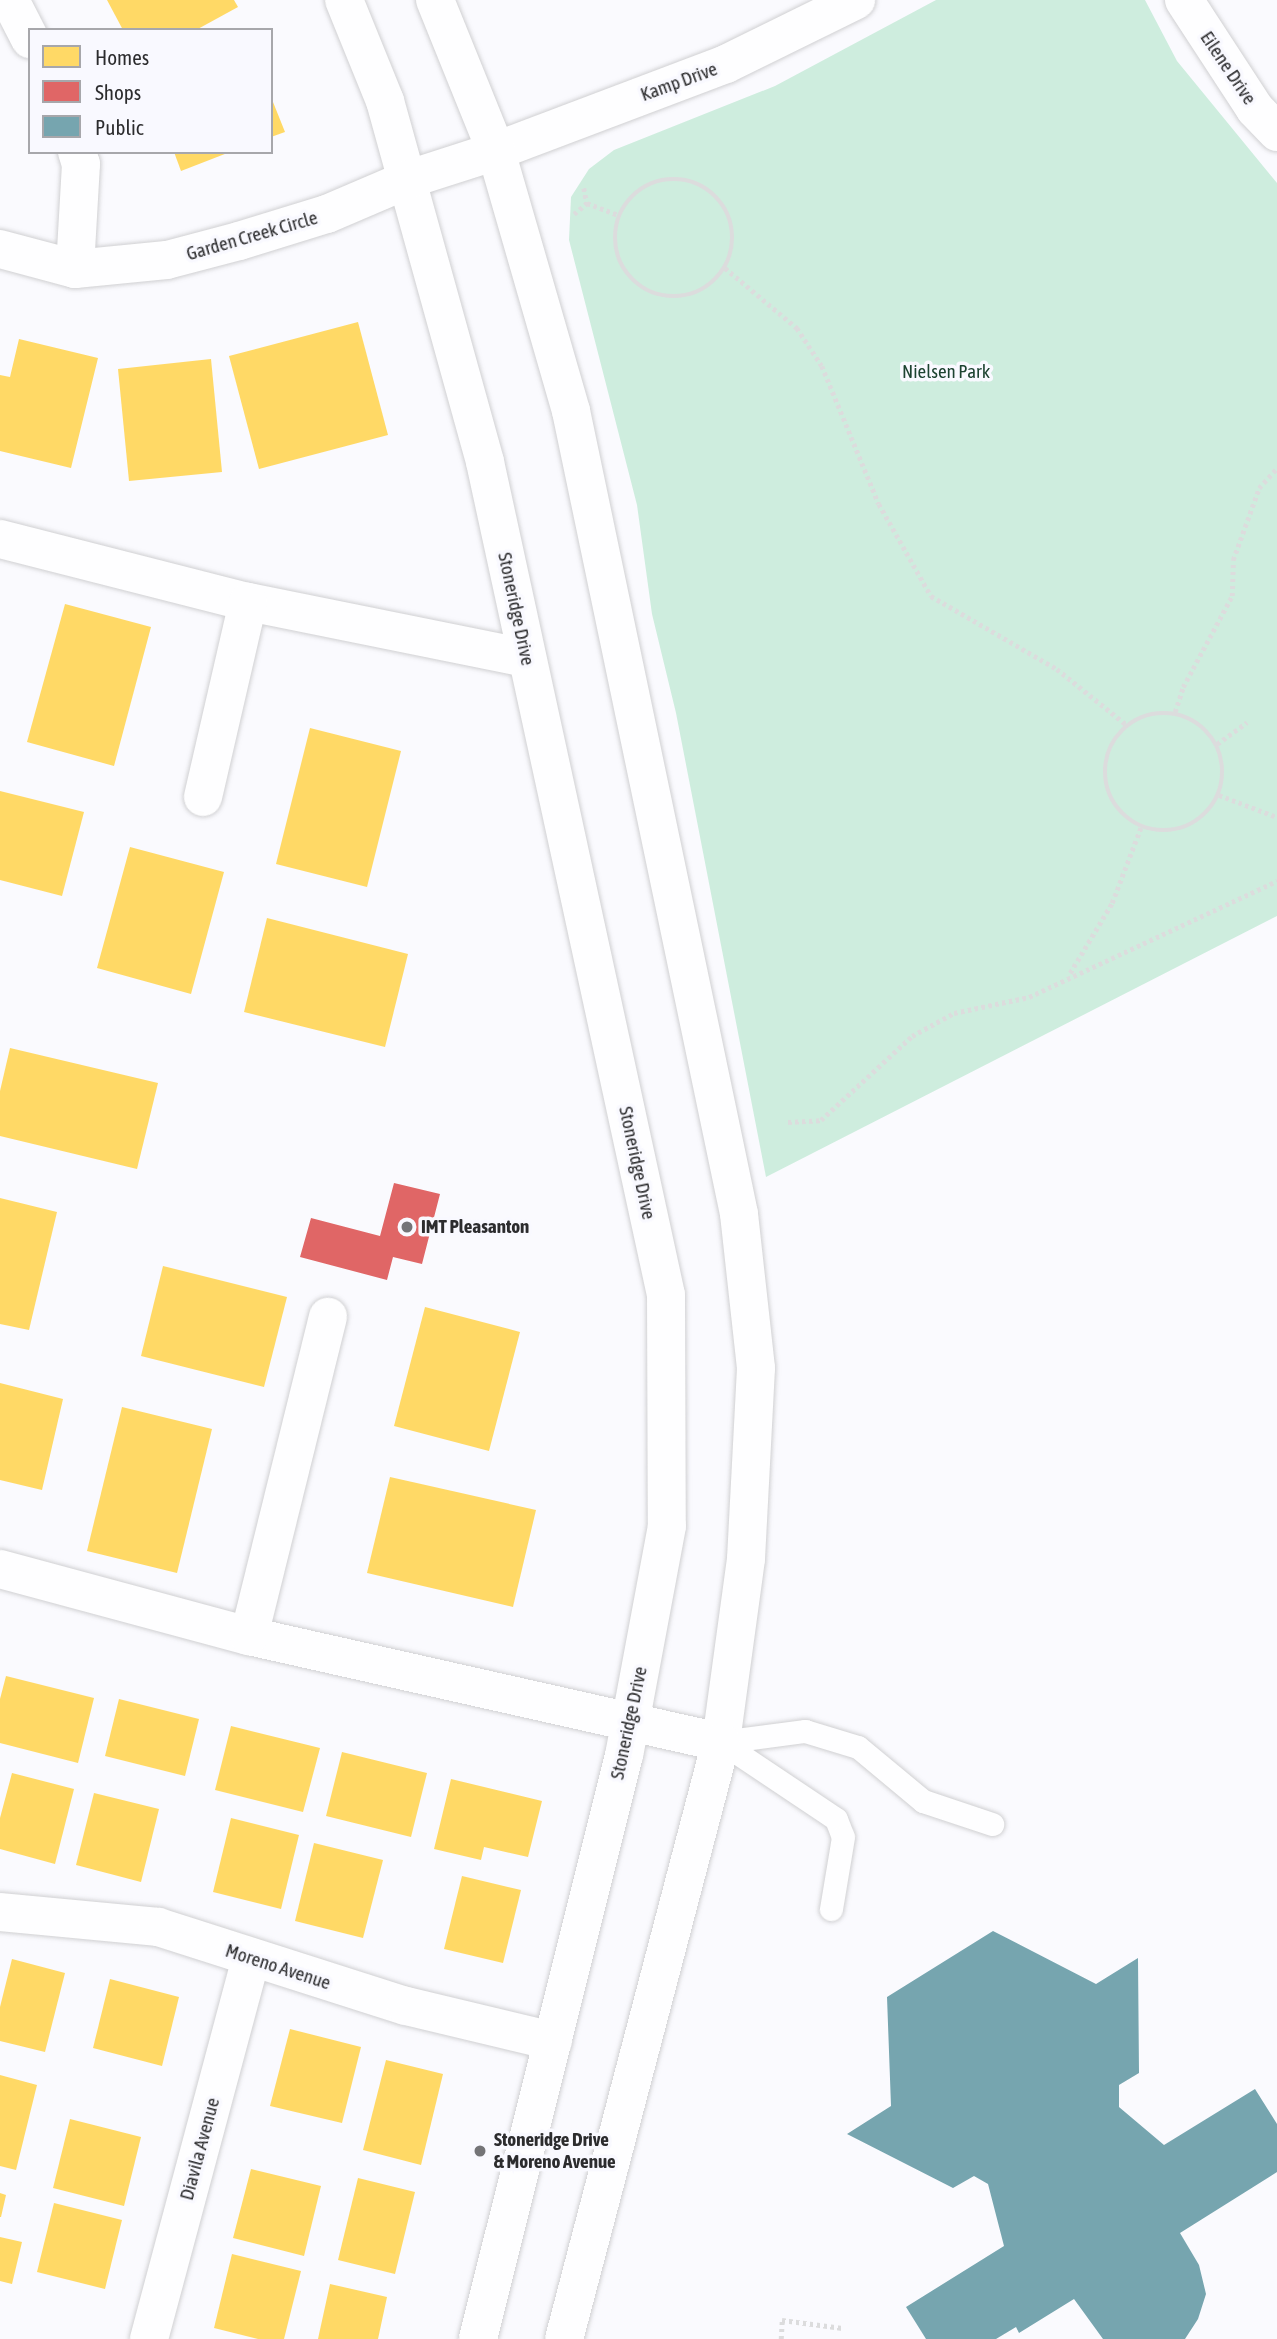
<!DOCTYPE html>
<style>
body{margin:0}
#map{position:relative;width:1277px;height:2339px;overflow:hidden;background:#fafafe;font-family:"Asap Condensed",sans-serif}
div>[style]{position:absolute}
.green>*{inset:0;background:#ceedde}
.homes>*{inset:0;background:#ffd966}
.shops>*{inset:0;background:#e06666}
.public>*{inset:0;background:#76a5af}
.path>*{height:4.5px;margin-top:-2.25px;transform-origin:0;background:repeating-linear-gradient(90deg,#dcdcdd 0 3.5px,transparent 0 7px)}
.path>.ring{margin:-2.25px;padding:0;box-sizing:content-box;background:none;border:4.5px solid #dcdcdd;border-radius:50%}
.roads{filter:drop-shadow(0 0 2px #d0d0d2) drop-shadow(0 0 2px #d0d0d2)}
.lane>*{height:23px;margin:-11.5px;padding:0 11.5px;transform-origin:11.5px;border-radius:11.5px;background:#fefeff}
.street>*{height:38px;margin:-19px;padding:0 19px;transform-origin:19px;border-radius:19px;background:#fefeff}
.secondary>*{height:38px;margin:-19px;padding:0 19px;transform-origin:19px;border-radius:19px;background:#fefeff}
.dots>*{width:19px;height:19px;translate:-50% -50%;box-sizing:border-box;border:4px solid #f9f9ff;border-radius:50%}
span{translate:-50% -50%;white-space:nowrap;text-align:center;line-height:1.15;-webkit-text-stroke:7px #f9f9ff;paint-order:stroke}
.street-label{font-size:19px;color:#2c2c2e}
.park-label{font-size:19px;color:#1d4331}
.poi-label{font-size:19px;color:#2c2c2e;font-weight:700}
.left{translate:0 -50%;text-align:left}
.legend{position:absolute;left:28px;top:28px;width:245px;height:126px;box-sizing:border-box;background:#f9f9ff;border:2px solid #a7a7ab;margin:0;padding:9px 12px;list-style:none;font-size:21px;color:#2c2c2e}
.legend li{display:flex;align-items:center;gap:14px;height:35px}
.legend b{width:35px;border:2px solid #a7a7ab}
</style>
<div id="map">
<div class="green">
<div style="clip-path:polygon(936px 0,1145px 0,1177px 61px,1277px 183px,1277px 916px,766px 1177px,676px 713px,652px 614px,637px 505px,569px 240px,571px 197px,589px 169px,614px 150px,775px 86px)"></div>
</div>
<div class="homes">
<div style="clip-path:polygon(107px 0,234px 0,238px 7px,196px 30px,123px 30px)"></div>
<div style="clip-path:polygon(271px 97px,285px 132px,271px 137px)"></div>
<div style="clip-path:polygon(174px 152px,230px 152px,181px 171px)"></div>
<div style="clip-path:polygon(358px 322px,388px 435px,259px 469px,229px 356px)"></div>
<div style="clip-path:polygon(19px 339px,98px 358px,71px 468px,0 451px,0 375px,10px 377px)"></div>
<div style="clip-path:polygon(211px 359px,222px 472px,129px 481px,118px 369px)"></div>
<div style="clip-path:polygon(65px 604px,151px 627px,114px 766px,27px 742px)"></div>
<div style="clip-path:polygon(310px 728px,401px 751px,367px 887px,276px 864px)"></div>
<div style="clip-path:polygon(0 791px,84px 812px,62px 896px,0 880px)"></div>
<div style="clip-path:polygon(130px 847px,224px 872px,191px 994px,97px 968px)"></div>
<div style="clip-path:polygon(267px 918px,408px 954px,385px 1047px,244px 1012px)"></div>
<div style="clip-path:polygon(10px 1048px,158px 1083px,137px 1169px,0 1136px,0 1091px)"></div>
<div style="clip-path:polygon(0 1198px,57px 1212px,29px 1330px,0 1324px)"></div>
<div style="clip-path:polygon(163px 1266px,287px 1297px,264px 1387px,141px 1356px)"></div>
<div style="clip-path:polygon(425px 1307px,520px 1332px,489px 1451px,394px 1426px)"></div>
<div style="clip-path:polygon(0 1383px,63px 1399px,42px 1490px,0 1480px)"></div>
<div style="clip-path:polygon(122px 1407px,212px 1429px,177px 1573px,87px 1551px)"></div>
<div style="clip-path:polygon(390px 1477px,536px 1510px,513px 1607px,367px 1573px)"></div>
<div style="clip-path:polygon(6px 1676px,94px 1698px,78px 1763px,0 1743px,0 1699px)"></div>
<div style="clip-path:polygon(119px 1699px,199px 1719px,185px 1776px,105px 1756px)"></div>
<div style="clip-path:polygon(231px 1726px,320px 1748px,303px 1812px,215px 1790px)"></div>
<div style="clip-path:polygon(342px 1752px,427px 1773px,411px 1837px,326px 1816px)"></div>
<div style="clip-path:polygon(12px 1773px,74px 1789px,55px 1864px,0 1849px,0 1818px)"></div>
<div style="clip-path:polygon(451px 1779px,542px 1801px,528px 1857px,484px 1847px,481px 1860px,434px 1849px)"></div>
<div style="clip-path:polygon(94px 1793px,159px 1809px,141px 1882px,76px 1865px)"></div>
<div style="clip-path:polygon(231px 1818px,299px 1835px,281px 1909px,213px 1892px)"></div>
<div style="clip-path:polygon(314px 1843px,383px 1860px,363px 1938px,295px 1921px)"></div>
<div style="clip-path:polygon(462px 1876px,521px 1890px,503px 1963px,444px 1949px)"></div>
<div style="clip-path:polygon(12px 1959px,65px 1973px,45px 2052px,0 2041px,0 2007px)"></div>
<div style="clip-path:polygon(110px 1979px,179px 1997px,162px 2066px,93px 2048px)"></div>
<div style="clip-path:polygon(290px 2029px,361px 2047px,342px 2123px,270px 2106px)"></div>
<div style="clip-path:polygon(386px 2060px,443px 2074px,421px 2165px,363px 2150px)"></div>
<div style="clip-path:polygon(0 2075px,37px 2085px,16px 2170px,0 2166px)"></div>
<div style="clip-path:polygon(70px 2119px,141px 2137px,124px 2206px,53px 2188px)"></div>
<div style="clip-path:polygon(251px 2169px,321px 2186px,304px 2256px,233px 2238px)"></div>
<div style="clip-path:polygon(358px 2178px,415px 2192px,395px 2274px,338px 2260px)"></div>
<div style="clip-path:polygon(0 2193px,6px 2195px,1px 2217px,0 2217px)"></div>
<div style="clip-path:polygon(54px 2203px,122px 2220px,105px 2289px,37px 2272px)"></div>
<div style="clip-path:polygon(0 2237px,22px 2242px,12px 2284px,0 2281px)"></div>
<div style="clip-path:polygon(232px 2254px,301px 2271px,284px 2339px,258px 2339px,214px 2328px)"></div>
<div style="clip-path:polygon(330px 2284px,387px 2297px,378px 2339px,318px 2339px)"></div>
</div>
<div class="shops">
<div style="clip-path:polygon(394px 1183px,440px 1194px,422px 1264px,393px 1257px,387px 1280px,300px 1257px,311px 1218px,380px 1236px)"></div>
</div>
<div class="public">
<div style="clip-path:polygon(993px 1931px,1096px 1984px,1138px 1958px,1139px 2073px,1119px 2085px,1119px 2107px,1164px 2145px,1255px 2089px,1277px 2124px,1277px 2172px,1180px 2233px,1199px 2265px,1206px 2294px,1198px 2319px,1185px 2339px,1103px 2339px,1074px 2299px,1019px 2333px,1016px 2327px,996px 2339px,926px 2339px,906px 2307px,1004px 2246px,988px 2184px,974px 2176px,953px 2188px,847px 2134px,891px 2106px,887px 1997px)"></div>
</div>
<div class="path">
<div class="ring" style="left:615px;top:179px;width:113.5px;height:113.5px"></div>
<div style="left:584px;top:188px;width:15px;rotate:79deg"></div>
<div style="left:587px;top:203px;width:34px;rotate:21deg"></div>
<div style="left:574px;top:214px;width:17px;rotate:-40deg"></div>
<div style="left:725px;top:268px;width:94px;rotate:39.8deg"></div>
<div style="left:797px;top:328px;width:45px;rotate:56.7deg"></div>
<div style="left:822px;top:366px;width:149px;rotate:67.6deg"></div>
<div style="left:879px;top:504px;width:106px;rotate:60.5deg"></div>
<div style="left:931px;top:596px;width:146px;rotate:30.1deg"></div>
<div style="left:1057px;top:669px;width:90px;rotate:38.7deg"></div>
<div style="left:1175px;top:712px;width:26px;rotate:-72deg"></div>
<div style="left:1183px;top:687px;width:103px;rotate:-61.7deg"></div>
<div style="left:1232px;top:596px;width:36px;rotate:-88deg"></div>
<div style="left:1233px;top:560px;width:77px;rotate:-70.1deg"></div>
<div style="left:1259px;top:488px;width:27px;rotate:-48deg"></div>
<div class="ring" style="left:1105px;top:713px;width:113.5px;height:113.5px"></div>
<div style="left:1217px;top:744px;width:37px;rotate:-36deg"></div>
<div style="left:1219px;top:795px;width:62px;rotate:20.8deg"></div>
<div style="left:1070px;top:973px;width:82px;rotate:-59deg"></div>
<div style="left:1112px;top:903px;width:81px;rotate:-69.1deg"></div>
<div style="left:788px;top:1122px;width:33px;rotate:-3deg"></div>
<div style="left:821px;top:1120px;width:124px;rotate:-42.7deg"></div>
<div style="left:912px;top:1036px;width:48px;rotate:-28.7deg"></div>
<div style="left:954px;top:1013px;width:77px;rotate:-12deg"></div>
<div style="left:1029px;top:997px;width:274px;rotate:-25.1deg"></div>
<div style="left:781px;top:2339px;width:19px;rotate:-87deg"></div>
<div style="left:782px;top:2320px;width:61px;rotate:7.6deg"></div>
</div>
<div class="roads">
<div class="lane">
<div style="left:721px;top:1742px;width:85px;rotate:-7.5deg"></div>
<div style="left:805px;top:1731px;width:55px;rotate:16.8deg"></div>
<div style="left:858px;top:1747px;width:85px;rotate:39.7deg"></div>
<div style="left:923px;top:1801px;width:73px;rotate:18.4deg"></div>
<div style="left:721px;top:1742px;width:138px;rotate:33.8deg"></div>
<div style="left:836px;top:1819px;width:19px;rotate:69deg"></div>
<div style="left:843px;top:1837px;width:73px;rotate:99.5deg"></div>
</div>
<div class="street">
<div style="left:1184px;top:0;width:130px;rotate:56.9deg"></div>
<div style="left:1255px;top:109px;width:32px;rotate:46deg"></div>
<div style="left:496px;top:151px;width:246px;rotate:-20.7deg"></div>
<div style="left:726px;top:64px;width:145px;rotate:-26.2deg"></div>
<div style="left:0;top:249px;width:78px;rotate:14.9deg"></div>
<div style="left:0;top:539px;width:256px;rotate:14.3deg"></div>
<div style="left:248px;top:602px;width:284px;rotate:11.4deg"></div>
<div style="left:203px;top:797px;width:200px;rotate:-77deg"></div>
<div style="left:0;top:1569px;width:258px;rotate:15.1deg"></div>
<div style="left:249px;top:1636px;width:484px;rotate:12.7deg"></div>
<div style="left:249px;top:1636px;width:329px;rotate:-76.1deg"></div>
<div style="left:0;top:1912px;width:159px;rotate:5.4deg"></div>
<div style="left:158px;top:1927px;width:260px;rotate:17.7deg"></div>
<div style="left:406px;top:2006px;width:151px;rotate:13.4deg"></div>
<div style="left:149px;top:2339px;width:393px;rotate:-75deg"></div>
</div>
<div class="secondary">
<div style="left:10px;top:0;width:44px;rotate:62.9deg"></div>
<div style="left:344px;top:0;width:109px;rotate:67.9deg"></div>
<div style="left:385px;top:101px;width:375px;rotate:74.5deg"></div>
<div style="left:485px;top:462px;width:852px;rotate:77.74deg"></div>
<div style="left:666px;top:1295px;width:231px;rotate:89.8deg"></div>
<div style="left:667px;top:1526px;width:233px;rotate:100.6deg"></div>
<div style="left:624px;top:1755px;width:602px;rotate:104.04deg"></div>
<div style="left:435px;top:0;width:163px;rotate:68deg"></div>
<div style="left:496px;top:151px;width:271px;rotate:73.9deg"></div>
<div style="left:571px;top:411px;width:820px;rotate:78.18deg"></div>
<div style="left:739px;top:1214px;width:155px;rotate:83.7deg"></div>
<div style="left:756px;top:1368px;width:191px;rotate:93deg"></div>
<div style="left:746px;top:1559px;width:185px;rotate:97.8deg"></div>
<div style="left:721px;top:1742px;width:617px;rotate:104.73deg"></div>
<div style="left:77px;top:152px;width:13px;rotate:72deg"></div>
<div style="left:81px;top:164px;width:105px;rotate:93.3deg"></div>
<div style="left:75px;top:269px;width:92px;rotate:-5.6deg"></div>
<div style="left:167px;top:260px;width:74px;rotate:-14.8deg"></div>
<div style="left:239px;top:241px;width:92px;rotate:-17.1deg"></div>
<div style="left:327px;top:214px;width:89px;rotate:-23.1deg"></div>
<div style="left:409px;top:179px;width:91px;rotate:-17.8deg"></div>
</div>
</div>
<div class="dots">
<div style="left:407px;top:1227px;background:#747477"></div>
<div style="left:480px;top:2151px;background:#747477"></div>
</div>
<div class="street-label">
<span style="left:1228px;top:68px;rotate:56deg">Eilene Drive</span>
<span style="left:679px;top:82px;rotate:-20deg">Kamp Drive</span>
<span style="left:252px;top:236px;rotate:-16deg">Garden Creek Circle</span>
<span style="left:516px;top:609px;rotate:78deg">Stoneridge Drive</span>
<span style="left:637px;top:1163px;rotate:78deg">Stoneridge Drive</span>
<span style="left:629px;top:1723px;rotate:-78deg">Stoneridge Drive</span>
<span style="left:278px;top:1967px;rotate:18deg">Moreno Avenue</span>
<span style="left:200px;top:2149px;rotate:-75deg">Diavila Avenue</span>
</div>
<div class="park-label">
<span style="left:946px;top:372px">Nielsen Park</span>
</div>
<div class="poi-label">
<span class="left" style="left:421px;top:1227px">IMT Pleasanton</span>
<span class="left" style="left:494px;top:2151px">Stoneridge Drive<br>&amp; Moreno Avenue</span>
</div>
<ul class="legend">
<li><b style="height:19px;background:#ffd966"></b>Homes</li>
<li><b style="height:19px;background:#e06666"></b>Shops</li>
<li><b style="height:19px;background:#76a5af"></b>Public</li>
</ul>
</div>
